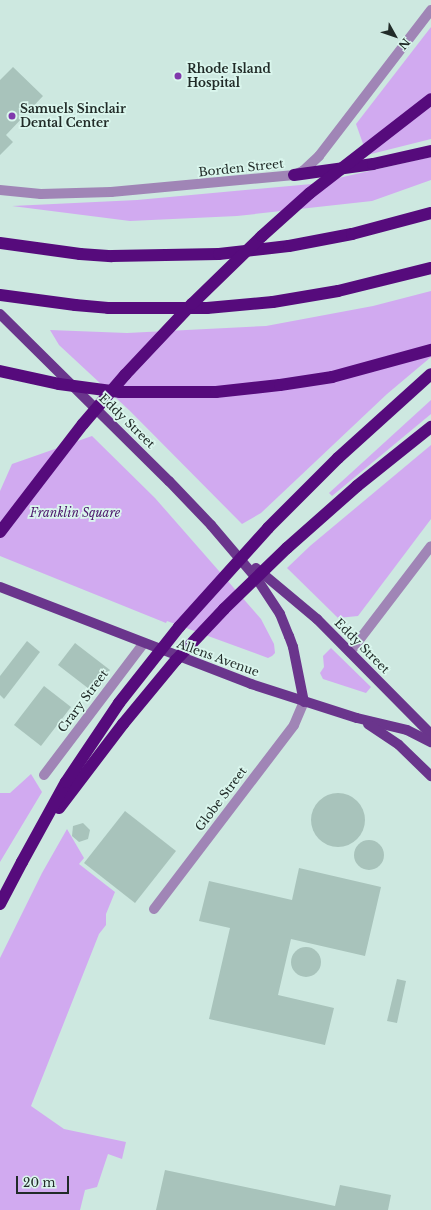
<!DOCTYPE html>
<style>
body{margin:0}
#map{position:relative;width:431px;height:1210px;overflow:hidden;background:#cde8e0;font-family:"Libre Baskerville",serif}
div>[style]{position:absolute}
.green>*{inset:0;background:#d1aaf0}
.building>*{inset:0;background:#a8c3bb}
.round{border-radius:50%}
.minor>*{height:10px;margin:-5px;padding:0 5px;transform-origin:5px;border-radius:5px;background:#a085b6}
.major>*{height:10px;margin:-5px;padding:0 5px;transform-origin:5px;border-radius:5px;background:#6a358c}
.highway>*{height:12px;margin:-6px;padding:0 6px;transform-origin:6px;border-radius:6px;background:#560b7c}
.highway-bridge>*{height:12px;margin:-6px;padding:0 6px;transform-origin:6px;border-radius:6px;background:#560b7c}
.dots>*{width:11px;height:11px;translate:-50% -50%;box-sizing:border-box;border:2px solid #daf6ed;border-radius:50%}
span{translate:-50% -50%;white-space:nowrap;text-align:center;line-height:1.15;-webkit-text-stroke:3.5px #daf6ed;paint-order:stroke}
.poi-label{font-size:12px;color:#212b28;font-weight:700}
.left{translate:0 -50%;text-align:left}
.street-label{font-size:12px;color:#212b28}
.park-label{font-size:12px;color:#4d186c;font-style:italic}
.north{position:absolute;left:375px;top:16px;width:40px;height:40px;-webkit-text-stroke:3px #daf6ed;paint-order:stroke;rotate:130deg;font-size:11px;font-weight:700;line-height:16px;text-align:center;color:#212b28}
.north::after{content:'';display:block;margin:auto;width:14px;height:18px;background:#212b28;clip-path:polygon(50% 0,100% 100%,50% 72%,0 100%)}
.scale{position:absolute;left:16px;top:1176px;width:53px;height:18px;box-sizing:border-box;border:2px solid #212b28;border-top:0;padding-left:5px;font-size:12px;line-height:14px;white-space:nowrap;color:#212b28;-webkit-text-stroke:3px #daf6ed;paint-order:stroke}
</style>
<div id="map">
<div class="green">
<div style="clip-path:polygon(431px 27px,431px 139px,367px 155px,356px 124px)"></div>
<div style="clip-path:polygon(431px 157px,431px 180px,372px 201px,237px 216px,130px 221px,12px 206px,137px 200px,312px 184px)"></div>
<div style="clip-path:polygon(431px 291px,431px 357px,387px 394px,261px 513px,242px 524px,129px 410px,59px 345px,50px 330px,127px 333px,266px 326px,373px 306px)"></div>
<div style="clip-path:polygon(431px 400px,431px 414px,332px 496px,329px 493px)"></div>
<div style="clip-path:polygon(92px 436px,155px 498px,261px 619px,274px 644px,275px 653px,272px 656px,268px 658px,167px 621px,166px 623px,0 556px,0 491px,12px 464px)"></div>
<div style="clip-path:polygon(431px 445px,431px 519px,358px 616px,338px 618px,287px 568px,310px 546px)"></div>
<div style="clip-path:polygon(331px 648px,371px 687px,366px 693px,323px 679px,320px 673px,324px 667px,323px 656px)"></div>
<div style="clip-path:polygon(31px 774px,42px 792px,0 862px,0 793px,10px 793px)"></div>
<div style="clip-path:polygon(67px 829px,84px 858px,79px 864px,115px 892px,106px 914px,106px 925px,99px 934px,31px 1106px,64px 1129px,126px 1142px,122px 1159px,108px 1154px,97px 1187px,85px 1190px,80px 1210px,0 1210px,0 958px,42px 873px)"></div>
</div>
<div class="building">
<div style="clip-path:polygon(13px 67px,43px 96px,6px 135px,13px 142px,0 155px,0 80px)"></div>
<div style="clip-path:polygon(27px 641px,40px 652px,4px 699px,0 695px,0 676px)"></div>
<div style="clip-path:polygon(75px 643px,110px 670px,93px 692px,58px 665px)"></div>
<div style="clip-path:polygon(44px 686px,71px 707px,41px 746px,14px 725px)"></div>
<div class="round" style="left:311px;top:793px;width:54px;height:54px"></div>
<div style="clip-path:polygon(125px 811px,176px 851px,135px 903px,84px 863px)"></div>
<div style="clip-path:polygon(83px 823px,90px 830px,88px 839px,79px 842px,72px 836px,73px 826px)"></div>
<div class="round" style="left:354px;top:840px;width:30px;height:30px"></div>
<div style="clip-path:polygon(299px 868px,381px 887px,365px 956px,291px 939px,278px 995px,334px 1008px,325px 1045px,209px 1019px,230px 928px,199px 921px,209px 881px,292px 900px)"></div>
<div class="round" style="left:291px;top:947px;width:30px;height:30px"></div>
<div style="clip-path:polygon(397px 979px,406px 981px,397px 1023px,387px 1021px)"></div>
<div style="clip-path:polygon(165px 1170px,335px 1206px,340px 1185px,391px 1195px,388px 1210px,156px 1210px)"></div>
</div>
<div class="minor">
<div style="left:0;top:190px;width:41px;rotate:5.6deg"></div>
<div style="left:41px;top:194px;width:70px;rotate:-1.6deg"></div>
<div style="left:111px;top:192px;width:184px;rotate:-5.3deg"></div>
<div style="left:294px;top:175px;width:10px;rotate:-24deg"></div>
<div style="left:303px;top:171px;width:22px;rotate:-43deg"></div>
<div style="left:319px;top:156px;width:184px;rotate:-52.5deg"></div>
<div style="left:350px;top:652px;width:133px;rotate:-52.6deg"></div>
<div style="left:44px;top:775px;width:164px;rotate:-52.9deg"></div>
<div style="left:154px;top:909px;width:231px;rotate:-52.7deg"></div>
<div style="left:294px;top:725px;width:25px;rotate:-67deg"></div>
</div>
<div class="major">
<div style="left:0;top:314px;width:238px;rotate:44.7deg"></div>
<div style="left:169px;top:481px;width:61px;rotate:46.3deg"></div>
<div style="left:211px;top:525px;width:71px;rotate:49.6deg"></div>
<div style="left:257px;top:579px;width:42px;rotate:56.7deg"></div>
<div style="left:280px;top:614px;width:24px;rotate:68deg"></div>
<div style="left:289px;top:636px;width:12px;rotate:70deg"></div>
<div style="left:293px;top:647px;width:56px;rotate:78.7deg"></div>
<div style="left:256px;top:568px;width:80px;rotate:39.9deg"></div>
<div style="left:317px;top:619px;width:162px;rotate:45.3deg"></div>
<div style="left:0;top:587px;width:269px;rotate:21.1deg"></div>
<div style="left:251px;top:684px;width:111px;rotate:17.8deg"></div>
<div style="left:357px;top:718px;width:51px;rotate:13.5deg"></div>
<div style="left:407px;top:730px;width:27px;rotate:27deg"></div>
<div style="left:368px;top:724px;width:37px;rotate:34deg"></div>
<div style="left:399px;top:745px;width:45px;rotate:44.1deg"></div>
</div>
<div class="highway">
<div style="left:294px;top:175px;width:80px;rotate:-7.9deg"></div>
<div style="left:373px;top:164px;width:59px;rotate:-12.6deg"></div>
<div style="left:0;top:243px;width:81px;rotate:7.8deg"></div>
<div style="left:80px;top:254px;width:32px;rotate:4deg"></div>
<div style="left:112px;top:256px;width:107px;rotate:-1.1deg"></div>
<div style="left:219px;top:254px;width:70px;rotate:-6.5deg"></div>
<div style="left:289px;top:246px;width:64px;rotate:-10.8deg"></div>
<div style="left:352px;top:234px;width:82px;rotate:-14.9deg"></div>
<div style="left:0;top:295px;width:76px;rotate:7.6deg"></div>
<div style="left:75px;top:305px;width:33px;rotate:5deg"></div>
<div style="left:108px;top:308px;width:99px"></div>
<div style="left:207px;top:308px;width:66px;rotate:-5.2deg"></div>
<div style="left:273px;top:302px;width:66px;rotate:-9.6deg"></div>
<div style="left:338px;top:291px;width:96px;rotate:-13.9deg"></div>
<div style="left:268px;top:528px;width:99px;rotate:-45deg"></div>
<div style="left:338px;top:458px;width:125px;rotate:-42.1deg"></div>
<div style="left:287px;top:548px;width:94px;rotate:-41.5deg"></div>
<div style="left:357px;top:486px;width:95px;rotate:-38.6deg"></div>
<div style="left:0;top:904px;width:47px;rotate:-62.4deg"></div>
</div>
<div class="highway-bridge">
<div style="left:0;top:371px;width:60px;rotate:12.4deg"></div>
<div style="left:59px;top:384px;width:62px;rotate:7.5deg"></div>
<div style="left:120px;top:392px;width:96px"></div>
<div style="left:216px;top:392px;width:64px;rotate:-6.2deg"></div>
<div style="left:280px;top:385px;width:53px;rotate:-8.7deg"></div>
<div style="left:332px;top:377px;width:103px;rotate:-15.3deg"></div>
<div style="left:0;top:532px;width:136px;rotate:-52.5deg"></div>
<div style="left:83px;top:424px;width:65px;rotate:-49.4deg"></div>
<div style="left:125px;top:375px;width:98px;rotate:-46.7deg"></div>
<div style="left:192px;top:304px;width:98px;rotate:-44.2deg"></div>
<div style="left:262px;top:236px;width:64px;rotate:-41.9deg"></div>
<div style="left:310px;top:193px;width:153px;rotate:-37.8deg"></div>
<div style="left:59px;top:808px;width:106px;rotate:-52.7deg"></div>
<div style="left:123px;top:724px;width:83px;rotate:-50.4deg"></div>
<div style="left:176px;top:660px;width:70px;rotate:-46.7deg"></div>
<div style="left:224px;top:609px;width:88px;rotate:-44.1deg"></div>
<div style="left:22px;top:862px;width:91px;rotate:-61.2deg"></div>
<div style="left:66px;top:782px;width:95px;rotate:-56.1deg"></div>
<div style="left:119px;top:703px;width:97px;rotate:-51.7deg"></div>
<div style="left:179px;top:627px;width:133px;rotate:-48deg"></div>
</div>
<div class="dots">
<div style="left:178px;top:76px;background:#8039ac"></div>
<div style="left:12px;top:116px;background:#8039ac"></div>
</div>
<div class="poi-label">
<span class="left" style="left:187px;top:76px">Rhode Island<br>Hospital</span>
<span class="left" style="left:20px;top:116px">Samuels Sinclair<br>Dental Center</span>
</div>
<div class="street-label">
<span style="left:241px;top:168px;rotate:-6deg">Borden Street</span>
<span style="left:127px;top:421px;rotate:44deg">Eddy Street</span>
<span style="left:362px;top:646px;rotate:45deg">Eddy Street</span>
<span style="left:218px;top:658px;rotate:20deg">Allens Avenue</span>
<span style="left:83px;top:701px;rotate:-53deg">Crary Street</span>
<span style="left:221px;top:799px;rotate:-53deg">Globe Street</span>
</div>
<div class="park-label">
<span style="left:75px;top:513px">Franklin Square</span>
</div>
<div class="north">N</div>
<div class="scale">20 m</div>
</div>
